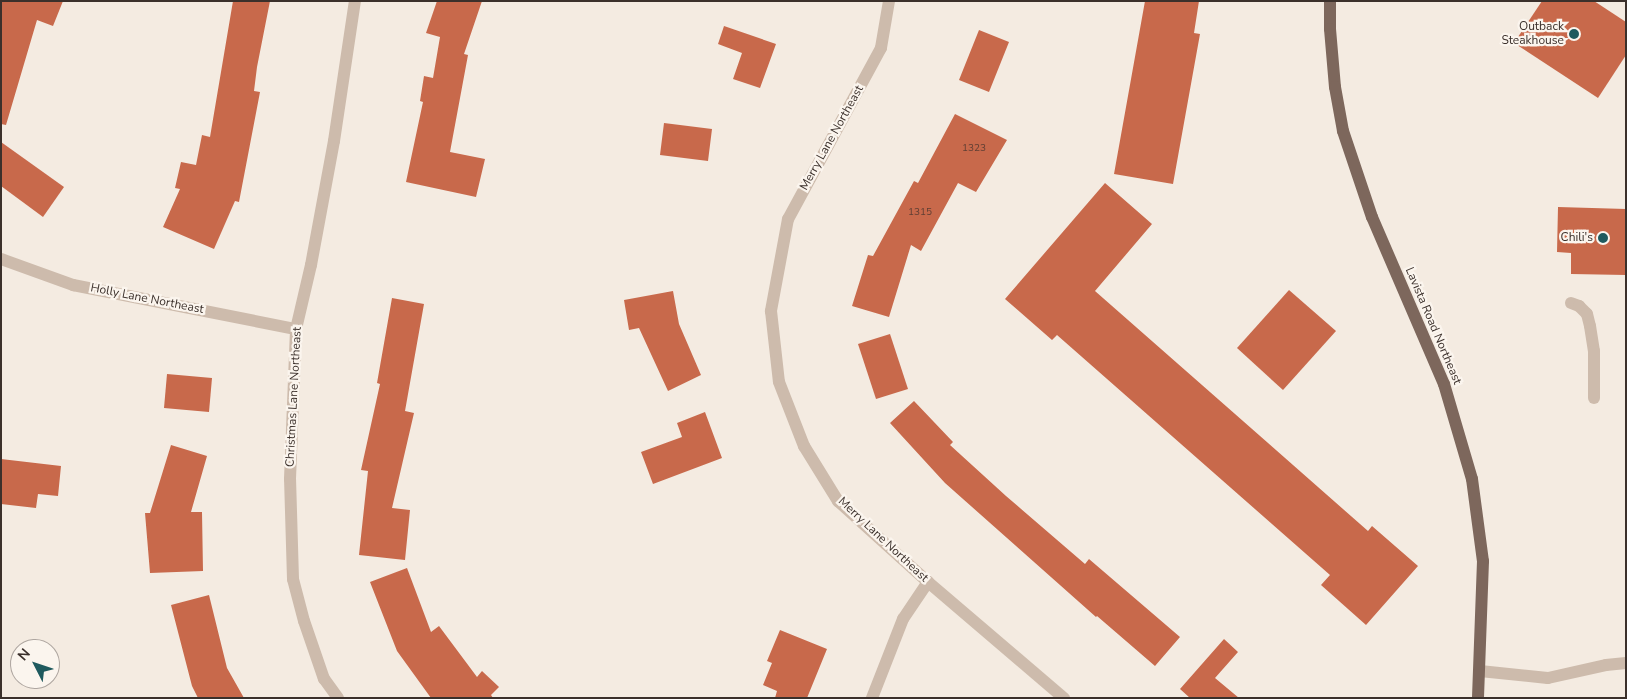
<!DOCTYPE html>
<style>
body{margin:0}
#map{position:relative;width:1627px;height:699px;overflow:hidden;background:#f4ebe1;font-family:"Nunito Sans",sans-serif}
div>[style]{position:absolute}
.building>*{inset:0;background:#c8694b}
.minor>*{height:12px;margin:-6px;padding:0 6px;transform-origin:6px;border-radius:6px;background:#cdbbac}
.major>*{height:12px;margin:-6px;padding:0 6px;transform-origin:6px;border-radius:6px;background:#7d675c}
.dots>*{width:14px;height:14px;translate:-50% -50%;box-sizing:border-box;border:2px solid #fbf5ee;border-radius:50%}
span{translate:-50% -50%;white-space:nowrap;text-align:center;line-height:1.15;-webkit-text-stroke:4.5px #fbf5ee;paint-order:stroke}
.number-label{font-size:10px;color:#5e3e33}
.number-label span{-webkit-text-stroke-width:0}
.poi-label{font-size:12px;color:#3b302b}
.right{translate:-100% -50%;text-align:right}
.street-label{font-size:12px;color:#3b302b}
.frame{position:absolute;inset:0;border:2px solid #3b302b;pointer-events:none}
.north{position:absolute;left:10px;top:639px;width:50px;height:50px;box-sizing:border-box;background:#fbf5ee;border:1px solid #aea6a0;border-radius:50%;rotate:311deg;font-size:14px;font-weight:700;line-height:20px;text-align:center;color:#3b302b}
.north::after{content:'';display:block;margin:auto;width:18px;height:22px;background:#1f5a5e;clip-path:polygon(50% 0,100% 100%,50% 72%,0 100%)}
</style>
<div id="map">
<div class="building">
<div style="clip-path:polygon(1px 1px,63px 1px,53px 26px,37px 20px,6px 125px,1px 124px)"></div>
<div style="clip-path:polygon(233px 1px,270px 1px,257px 67px,254px 91px,260px 92px,239px 202px,235px 201px,214px 249px,163px 227px,180px 189px,175px 188px,181px 162px,196px 165px,202px 135px,210px 137px)"></div>
<div style="clip-path:polygon(437px 1px,482px 1px,464px 54px,468px 55px,450px 152px,485px 159px,476px 197px,406px 182px,423px 102px,420px 101px,424px 76px,433px 78px,440px 37px,426px 33px)"></div>
<div style="clip-path:polygon(1145px 1px,1199px 1px,1194px 33px,1200px 34px,1173px 184px,1114px 174px)"></div>
<div style="clip-path:polygon(1542px 1px,1594px 1px,1626px 22px,1626px 55px,1598px 98px,1514px 43px)"></div>
<div style="clip-path:polygon(724px 26px,776px 44px,760px 88px,733px 79px,742px 53px,718px 44px)"></div>
<div style="clip-path:polygon(979px 30px,1009px 42px,989px 92px,959px 80px)"></div>
<div style="clip-path:polygon(955px 114px,1007px 140px,976px 192px,958px 183px,921px 251px,911px 245px,889px 317px,852px 306px,868px 255px,873px 256px,914px 181px,918px 183px)"></div>
<div style="clip-path:polygon(664px 123px,712px 129px,708px 161px,660px 155px)"></div>
<div style="clip-path:polygon(1px 142px,64px 187px,43px 217px,1px 186px)"></div>
<div style="clip-path:polygon(1105px 183px,1152px 224px,1095px 291px,1368px 531px,1372px 526px,1418px 566px,1366px 625px,1321px 585px,1330px 575px,1057px 335px,1052px 340px,1005px 299px)"></div>
<div style="clip-path:polygon(1558px 207px,1626px 209px,1626px 275px,1571px 274px,1571px 253px,1557px 252px)"></div>
<div style="clip-path:polygon(1289px 290px,1336px 331px,1283px 390px,1237px 348px)"></div>
<div style="clip-path:polygon(673px 291px,679px 324px,701px 375px,668px 391px,639px 328px,629px 330px,624px 300px)"></div>
<div style="clip-path:polygon(392px 298px,424px 304px,405px 411px,414px 413px,392px 508px,410px 510px,405px 560px,359px 555px,368px 471px,361px 470px,380px 384px,377px 383px)"></div>
<div style="clip-path:polygon(890px 334px,908px 389px,876px 399px,858px 344px)"></div>
<div style="clip-path:polygon(167px 374px,212px 378px,209px 412px,164px 408px)"></div>
<div style="clip-path:polygon(914px 401px,953px 442px,950px 445px,1006px 496px,1085px 564px,1089px 559px,1180px 637px,1155px 666px,1097px 616px,1096px 617px,945px 483px,890px 423px)"></div>
<div style="clip-path:polygon(705px 412px,722px 458px,653px 484px,641px 452px,682px 437px,677px 423px)"></div>
<div style="clip-path:polygon(171px 445px,207px 456px,191px 512px,202px 512px,203px 571px,150px 573px,145px 513px,150px 513px)"></div>
<div style="clip-path:polygon(1px 459px,61px 466px,58px 496px,38px 494px,36px 508px,1px 504px)"></div>
<div style="clip-path:polygon(407px 568px,431px 632px,439px 626px,477px 677px,482px 671px,499px 687px,491px 695px,493px 698px,431px 698px,397px 651px,370px 582px)"></div>
<div style="clip-path:polygon(209px 595px,227px 668px,244px 698px,198px 698px,192px 686px,171px 605px)"></div>
<div style="clip-path:polygon(780px 630px,827px 649px,807px 698px,775px 698px,777px 691px,763px 685px,772px 663px,767px 661px)"></div>
<div style="clip-path:polygon(1224px 639px,1238px 652px,1215px 678px,1239px 698px,1190px 698px,1180px 689px)"></div>
</div>
<div class="minor">
<div style="left:889px;top:1px;width:48px;rotate:99.7deg"></div>
<div style="left:881px;top:48px;width:195px;rotate:118.5deg"></div>
<div style="left:788px;top:219px;width:94px;rotate:100.5deg"></div>
<div style="left:771px;top:311px;width:71px;rotate:83.6deg"></div>
<div style="left:779px;top:382px;width:69px;rotate:68.7deg"></div>
<div style="left:804px;top:446px;width:65px;rotate:58.3deg"></div>
<div style="left:838px;top:501px;width:121px;rotate:42deg"></div>
<div style="left:928px;top:582px;width:179px;rotate:40.5deg"></div>
<div style="left:1px;top:259px;width:77px;rotate:19.9deg"></div>
<div style="left:73px;top:285px;width:227px;rotate:11.2deg"></div>
<div style="left:1571px;top:303px;width:9px;rotate:21deg"></div>
<div style="left:1579px;top:306px;width:11px;rotate:45deg"></div>
<div style="left:1587px;top:314px;width:12px;rotate:76deg"></div>
<div style="left:1590px;top:326px;width:25px;rotate:81deg"></div>
<div style="left:1594px;top:351px;width:47px;rotate:90deg"></div>
<div style="left:1480px;top:671px;width:68px;rotate:5.9deg"></div>
<div style="left:1548px;top:678px;width:59px;rotate:-12.6deg"></div>
<div style="left:1606px;top:665px;width:20px;rotate:-6deg"></div>
<div style="left:338px;top:698px;width:24px;rotate:-126deg"></div>
<div style="left:324px;top:679px;width:61px;rotate:-109deg"></div>
<div style="left:304px;top:621px;width:43px;rotate:-104.7deg"></div>
<div style="left:293px;top:579px;width:100px;rotate:-91.7deg"></div>
<div style="left:290px;top:479px;width:150px;rotate:-87.7deg"></div>
<div style="left:296px;top:329px;width:66px;rotate:-76.8deg"></div>
<div style="left:311px;top:265px;width:126px;rotate:-79.5deg"></div>
<div style="left:334px;top:141px;width:142px;rotate:-81.5deg"></div>
<div style="left:872px;top:698px;width:85px;rotate:-68.6deg"></div>
<div style="left:903px;top:619px;width:45px;rotate:-56deg"></div>
</div>
<div class="major">
<div style="left:1330px;top:1px;width:28px;rotate:90deg"></div>
<div style="left:1330px;top:29px;width:58px;rotate:85.1deg"></div>
<div style="left:1335px;top:87px;width:45px;rotate:79.7deg"></div>
<div style="left:1343px;top:131px;width:91px;rotate:71.4deg"></div>
<div style="left:1372px;top:217px;width:182px;rotate:66.7deg"></div>
<div style="left:1444px;top:384px;width:99px;rotate:73.6deg"></div>
<div style="left:1472px;top:479px;width:83px;rotate:82.4deg"></div>
<div style="left:1483px;top:561px;width:137px;rotate:92.1deg"></div>
</div>
<div class="dots">
<div style="left:1574px;top:34px;background:#1f5a5e"></div>
<div style="left:1603px;top:238px;background:#1f5a5e"></div>
</div>
<div class="number-label">
<span style="left:974px;top:149px">1323</span>
<span style="left:920px;top:213px">1315</span>
</div>
<div class="poi-label">
<span class="right" style="left:1564px;top:34px">Outback<br>Steakhouse</span>
<span class="right" style="left:1593px;top:238px">Chili's</span>
</div>
<div class="street-label">
<span style="left:832px;top:138px;rotate:-61deg">Merry Lane Northeast</span>
<span style="left:147px;top:299px;rotate:11deg">Holly Lane Northeast</span>
<span style="left:1433px;top:326px;rotate:67deg">Lavista Road Northeast</span>
<span style="left:294px;top:397px;rotate:-87deg">Christmas Lane Northeast</span>
<span style="left:883px;top:540px;rotate:43deg">Merry Lane Northeast</span>
</div>
<div class="frame"></div>
<div class="north">N</div>
</div>
